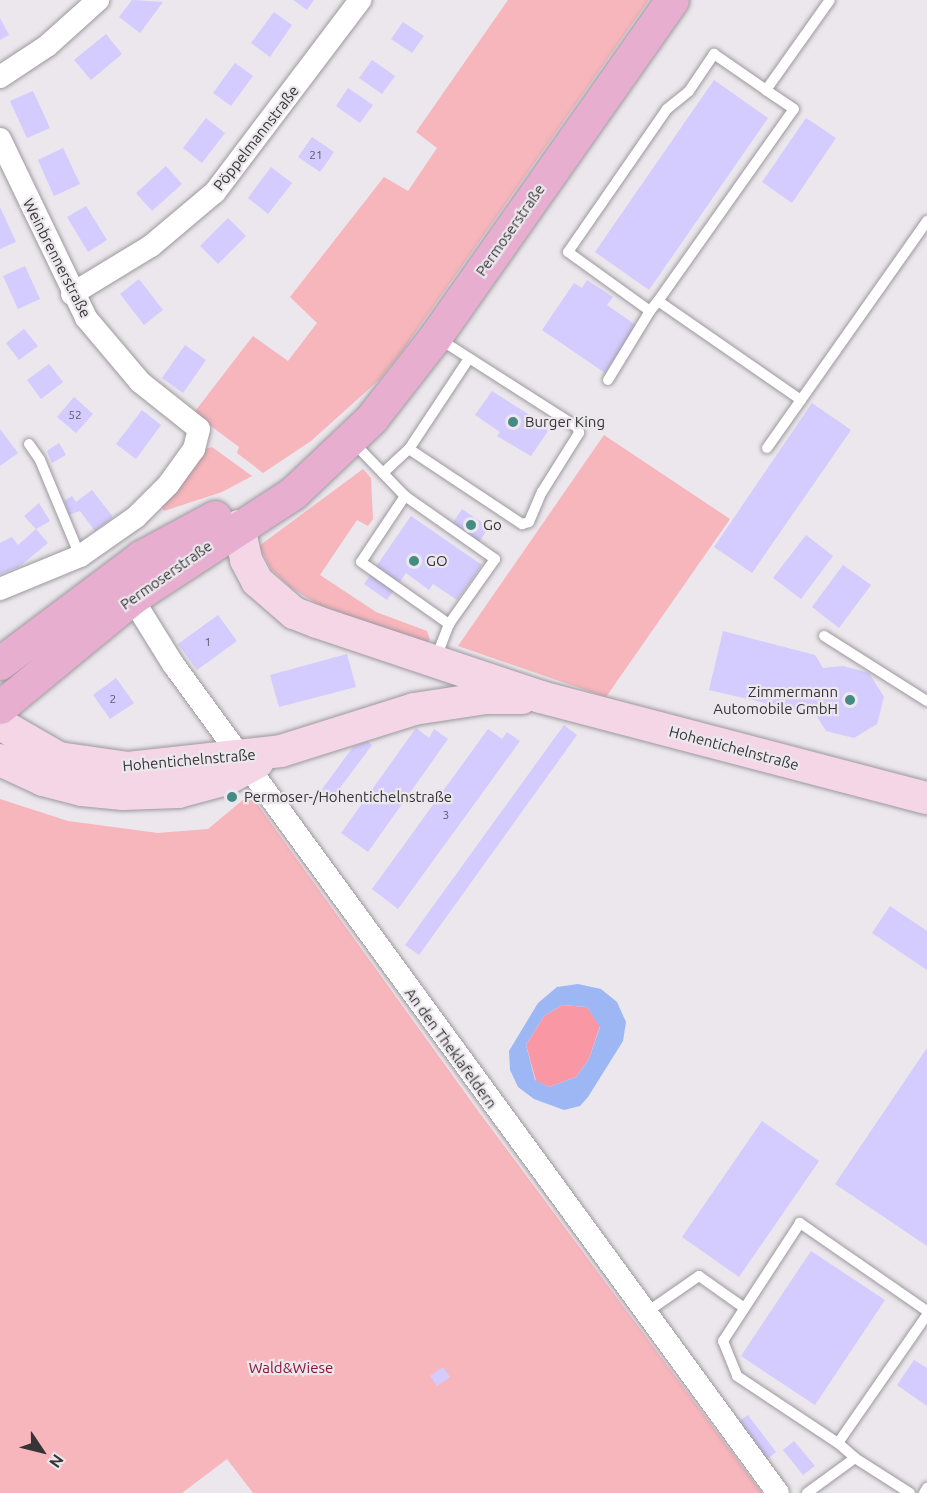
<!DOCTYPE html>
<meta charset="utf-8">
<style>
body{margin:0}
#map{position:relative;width:927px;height:1493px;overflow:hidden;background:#ebe7ec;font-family:Ubuntu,sans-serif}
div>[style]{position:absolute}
.green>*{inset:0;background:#f7b5bc}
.forest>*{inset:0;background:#f998a4}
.water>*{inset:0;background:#9db7f5}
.building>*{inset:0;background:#d4cbfe}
.roads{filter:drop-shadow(0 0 2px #9c989d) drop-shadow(0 0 2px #9c989d)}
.lane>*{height:10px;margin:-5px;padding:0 5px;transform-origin:5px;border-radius:5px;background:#fff}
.street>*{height:22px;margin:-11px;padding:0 11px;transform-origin:11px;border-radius:11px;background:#fff}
.secondary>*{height:32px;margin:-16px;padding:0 16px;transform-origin:16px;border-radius:16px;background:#f4d6e7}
.primary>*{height:33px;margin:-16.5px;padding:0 16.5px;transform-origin:16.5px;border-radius:16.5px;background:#e8aed0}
.dots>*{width:16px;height:16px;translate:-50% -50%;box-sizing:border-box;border:3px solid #ebe7ec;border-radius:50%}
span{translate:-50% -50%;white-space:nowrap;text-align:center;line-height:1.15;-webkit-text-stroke:4.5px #ebe7ec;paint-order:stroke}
.number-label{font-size:12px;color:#5e5a68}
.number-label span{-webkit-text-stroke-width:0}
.street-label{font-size:15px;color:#363436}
.poi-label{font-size:15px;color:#363436}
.left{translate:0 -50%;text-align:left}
.right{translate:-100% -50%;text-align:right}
.park-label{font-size:15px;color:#871534}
.north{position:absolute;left:12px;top:1421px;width:60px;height:60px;-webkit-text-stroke:4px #ebe7ec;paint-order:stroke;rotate:125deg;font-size:16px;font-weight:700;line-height:24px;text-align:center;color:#363436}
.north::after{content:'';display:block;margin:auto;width:21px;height:27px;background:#363436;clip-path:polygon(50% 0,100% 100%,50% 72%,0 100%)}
</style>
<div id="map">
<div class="green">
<div style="clip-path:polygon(508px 0,649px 0,403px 350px,379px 380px,311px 441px,263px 473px,237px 453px,239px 447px,195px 414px,196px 410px,253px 336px,288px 361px,317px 323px,290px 297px,384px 177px,408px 191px,437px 148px,416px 132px)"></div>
<div style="clip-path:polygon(604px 435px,730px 519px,606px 697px,458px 646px)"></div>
<div style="clip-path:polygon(212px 447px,252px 476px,222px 492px,164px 511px,159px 502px,199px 451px)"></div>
<div style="clip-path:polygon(363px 469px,371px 478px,373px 519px,368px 526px,357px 520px,320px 575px,376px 612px,427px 631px,430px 640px,424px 644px,319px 605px,290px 587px,271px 569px,259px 546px)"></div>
<div style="clip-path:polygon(250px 794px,476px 1108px,762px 1493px,253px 1493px,227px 1459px,182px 1493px,0 1493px,0 799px,68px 821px,158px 833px,208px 829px)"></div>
</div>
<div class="forest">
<div style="clip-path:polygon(562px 1005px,587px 1007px,600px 1026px,589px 1059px,576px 1077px,549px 1087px,536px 1081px,526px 1045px,544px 1016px)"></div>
</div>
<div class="water">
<div style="clip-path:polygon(evenodd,578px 984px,601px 989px,617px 1002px,626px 1022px,623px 1041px,588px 1097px,580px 1106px,564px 1110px,534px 1099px,518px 1087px,510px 1070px,509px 1051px,538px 1003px,557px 987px,578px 984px,562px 1005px,587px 1007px,600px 1027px,589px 1059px,576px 1077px,549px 1087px,535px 1080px,526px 1045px,544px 1016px,562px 1005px)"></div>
</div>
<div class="building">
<div style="clip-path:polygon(132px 0,163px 2px,140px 33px,119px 17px)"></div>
<div style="clip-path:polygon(293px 0,314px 0,307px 10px)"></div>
<div style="clip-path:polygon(274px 12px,292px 25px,270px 57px,251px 43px)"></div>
<div style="clip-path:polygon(0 18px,9px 35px,0 40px)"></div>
<div style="clip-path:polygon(403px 22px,424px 36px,412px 53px,391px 39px)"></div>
<div style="clip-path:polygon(106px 34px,122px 54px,91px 80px,74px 60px)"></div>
<div style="clip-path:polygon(372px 60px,395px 76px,382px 94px,359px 78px)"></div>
<div style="clip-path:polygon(235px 63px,253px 76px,231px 106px,213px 93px)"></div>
<div style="clip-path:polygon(714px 80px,768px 118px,649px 290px,595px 252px)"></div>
<div style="clip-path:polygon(348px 88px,373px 105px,360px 123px,336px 106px)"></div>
<div style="clip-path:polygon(33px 91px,50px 128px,27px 138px,10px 101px)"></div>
<div style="clip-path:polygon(206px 118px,225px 133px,202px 163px,183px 148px)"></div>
<div style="clip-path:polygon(806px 118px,836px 138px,792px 203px,762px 182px)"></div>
<div style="clip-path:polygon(312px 137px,334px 152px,320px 172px,298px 157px)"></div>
<div style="clip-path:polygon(63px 148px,80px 184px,54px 196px,38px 160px)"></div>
<div style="clip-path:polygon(166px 166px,182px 184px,152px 211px,136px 193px)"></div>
<div style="clip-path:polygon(271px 167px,292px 183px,268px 214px,248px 198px)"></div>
<div style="clip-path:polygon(86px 206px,107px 240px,88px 252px,67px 217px)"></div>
<div style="clip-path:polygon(0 207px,16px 242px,0 249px)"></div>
<div style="clip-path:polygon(228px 218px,246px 236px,218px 264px,200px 246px)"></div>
<div style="clip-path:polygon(25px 266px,40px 299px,18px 309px,3px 276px)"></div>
<div style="clip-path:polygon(139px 279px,163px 310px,144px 325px,120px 294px)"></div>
<div style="clip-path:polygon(587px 280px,613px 297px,607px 305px,637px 326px,605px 373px,542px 330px,574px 283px,582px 288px)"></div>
<div style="clip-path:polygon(24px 329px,38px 346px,19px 360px,6px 343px)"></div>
<div style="clip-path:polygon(185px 345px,206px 360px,183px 393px,162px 378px)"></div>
<div style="clip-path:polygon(49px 364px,63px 382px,41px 399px,27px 380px)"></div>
<div style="clip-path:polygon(492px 391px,550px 428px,531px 456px,497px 436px,500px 432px,475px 415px)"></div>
<div style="clip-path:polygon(74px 397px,93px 414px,76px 433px,57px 417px)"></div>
<div style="clip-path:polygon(812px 403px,851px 430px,752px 573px,714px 547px)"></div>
<div style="clip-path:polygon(142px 410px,161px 425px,136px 459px,116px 444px)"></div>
<div style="clip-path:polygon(0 429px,18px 453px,0 466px)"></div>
<div style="clip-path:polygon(59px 443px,66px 455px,52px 463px,47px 451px)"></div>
<div style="clip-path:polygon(92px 490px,113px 517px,95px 531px,80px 511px,69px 515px,64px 501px,72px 496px,76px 502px)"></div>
<div style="clip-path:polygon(39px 503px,50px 521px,36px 529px,24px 516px)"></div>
<div style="clip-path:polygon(462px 509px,489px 527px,479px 542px,452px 524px)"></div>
<div style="clip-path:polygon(411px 516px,482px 565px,457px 600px,433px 584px,429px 590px,406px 573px,387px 600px,364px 584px)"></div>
<div style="clip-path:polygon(36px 529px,48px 543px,19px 567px,0 574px,0 543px,12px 537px,18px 545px)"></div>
<div style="clip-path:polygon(806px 535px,833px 556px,801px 599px,773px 578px)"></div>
<div style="clip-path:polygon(843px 565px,871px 585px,839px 628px,812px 607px)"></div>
<div style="clip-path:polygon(218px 615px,237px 641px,197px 670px,178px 644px)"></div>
<div style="clip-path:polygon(723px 631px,815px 655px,823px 668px,843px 666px,869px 673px,884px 697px,877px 724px,854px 738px,826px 731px,816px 715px,709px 690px)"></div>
<div style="clip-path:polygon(347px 654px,356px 687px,279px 707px,270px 675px)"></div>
<div style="clip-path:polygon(116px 678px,134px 703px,110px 719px,93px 695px)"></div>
<div style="clip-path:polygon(564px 725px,577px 735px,419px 955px,405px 945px)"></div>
<div style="clip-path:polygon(416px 728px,429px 738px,434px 729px,448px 739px,368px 852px,341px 833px)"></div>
<div style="clip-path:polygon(488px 729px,502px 739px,507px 732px,520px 741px,398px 909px,372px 889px)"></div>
<div style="clip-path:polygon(367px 741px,372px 745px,328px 804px,317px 796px,353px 747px)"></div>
<div style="clip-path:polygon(890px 906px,927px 931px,927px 970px,872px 933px)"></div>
<div style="clip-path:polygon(927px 1048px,927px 1246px,835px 1184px)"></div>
<div style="clip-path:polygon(762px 1121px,819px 1161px,739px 1277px,682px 1237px)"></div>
<div style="clip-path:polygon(811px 1251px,885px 1300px,815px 1405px,741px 1356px)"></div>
<div style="clip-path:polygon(914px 1360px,927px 1368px,927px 1406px,897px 1385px)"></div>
<div style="clip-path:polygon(443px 1367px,450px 1377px,437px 1386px,430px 1376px)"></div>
<div style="clip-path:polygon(748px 1415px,776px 1452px,766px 1460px,738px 1422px)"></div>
<div style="clip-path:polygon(794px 1441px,815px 1466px,803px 1475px,783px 1450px)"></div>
</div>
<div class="roads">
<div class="lane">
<div style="left:658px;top:301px;width:13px;rotate:129deg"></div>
<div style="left:650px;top:311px;width:101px;rotate:-144.3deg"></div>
<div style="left:568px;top:252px;width:174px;rotate:-55.3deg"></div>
<div style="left:667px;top:109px;width:28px;rotate:-39deg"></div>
<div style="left:689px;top:91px;width:45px;rotate:-56deg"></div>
<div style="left:714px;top:54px;width:63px;rotate:34.7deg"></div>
<div style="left:608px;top:380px;width:81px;rotate:-58.7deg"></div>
<div style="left:801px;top:400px;width:174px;rotate:-145.3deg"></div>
<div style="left:658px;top:301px;width:235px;rotate:-54.7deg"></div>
<div style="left:794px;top:109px;width:34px;rotate:-146deg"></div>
<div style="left:766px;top:90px;width:110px;rotate:-54.6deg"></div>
<div style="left:352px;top:441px;width:76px;rotate:46.1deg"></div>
<div style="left:405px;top:496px;width:110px;rotate:35deg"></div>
<div style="left:495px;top:559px;width:80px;rotate:125.3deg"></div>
<div style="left:449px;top:624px;width:36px;rotate:111deg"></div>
<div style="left:29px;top:444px;width:19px;rotate:55deg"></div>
<div style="left:40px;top:460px;width:104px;rotate:67.4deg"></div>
<div style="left:767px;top:448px;width:278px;rotate:-54.8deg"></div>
<div style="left:409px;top:449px;width:136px;rotate:33.6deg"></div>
<div style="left:522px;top:524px;width:7px;rotate:-16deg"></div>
<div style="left:529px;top:522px;width:33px;rotate:-67deg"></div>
<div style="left:542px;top:492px;width:70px;rotate:-57.9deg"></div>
<div style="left:579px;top:433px;width:6px;rotate:-108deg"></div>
<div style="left:577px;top:427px;width:165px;rotate:-147.4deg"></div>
<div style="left:383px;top:473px;width:35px;rotate:-43deg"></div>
<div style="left:409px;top:449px;width:107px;rotate:-56.5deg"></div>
<div style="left:405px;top:496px;width:79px;rotate:123.7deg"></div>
<div style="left:361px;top:562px;width:108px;rotate:35.2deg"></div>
<div style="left:824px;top:636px;width:122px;rotate:32.3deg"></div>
<div style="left:927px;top:1311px;width:155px;rotate:-145.3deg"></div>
<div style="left:800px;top:1223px;width:141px;rotate:123.1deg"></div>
<div style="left:723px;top:1341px;width:38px;rotate:68deg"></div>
<div style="left:737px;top:1376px;width:121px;rotate:33.6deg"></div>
<div style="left:838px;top:1443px;width:156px;rotate:-55.2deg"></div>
<div style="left:644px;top:1314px;width:67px;rotate:-34.6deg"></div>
<div style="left:699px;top:1276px;width:54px;rotate:35.2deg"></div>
<div style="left:838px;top:1443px;width:23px;rotate:41deg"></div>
<div style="left:807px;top:1493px;width:59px;rotate:-36.1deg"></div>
<div style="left:855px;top:1458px;width:65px;rotate:32.5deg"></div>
<div style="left:924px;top:1493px;width:6px;rotate:-59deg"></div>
</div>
<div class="street">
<div style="left:0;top:77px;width:56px;rotate:-33.4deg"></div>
<div style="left:47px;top:46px;width:69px;rotate:-42deg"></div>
<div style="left:0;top:139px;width:199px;rotate:64.3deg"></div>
<div style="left:86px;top:318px;width:84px;rotate:49.8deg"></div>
<div style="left:140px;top:382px;width:75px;rotate:38.5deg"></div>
<div style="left:199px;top:429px;width:21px;rotate:104deg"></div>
<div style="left:194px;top:449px;width:44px;rotate:125.8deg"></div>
<div style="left:168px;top:485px;width:45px;rotate:135deg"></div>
<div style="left:136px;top:517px;width:68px;rotate:145.1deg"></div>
<div style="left:80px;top:556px;width:87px;rotate:157.6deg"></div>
<div style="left:72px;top:294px;width:92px;rotate:-31.3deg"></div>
<div style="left:151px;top:246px;width:84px;rotate:-40.2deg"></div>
<div style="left:215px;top:192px;width:241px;rotate:-52.9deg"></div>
<div style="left:132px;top:598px;width:78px;rotate:58.2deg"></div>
<div style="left:173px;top:664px;width:1026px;rotate:53.88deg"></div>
</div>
<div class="secondary">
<div style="left:239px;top:526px;width:35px;rotate:78deg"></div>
<div style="left:246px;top:560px;width:24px;rotate:62deg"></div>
<div style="left:257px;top:581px;width:49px;rotate:40.9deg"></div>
<div style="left:294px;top:613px;width:25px;rotate:21deg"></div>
<div style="left:317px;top:622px;width:236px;rotate:18.5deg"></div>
<div style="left:541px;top:697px;width:399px;rotate:14.7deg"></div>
<div style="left:0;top:724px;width:68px;rotate:30deg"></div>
<div style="left:59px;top:758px;width:70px;rotate:8.2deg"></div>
<div style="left:128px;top:768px;width:154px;rotate:-6.3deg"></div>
<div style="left:281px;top:751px;width:139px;rotate:-17.5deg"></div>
<div style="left:414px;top:709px;width:73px;rotate:-8.7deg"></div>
<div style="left:486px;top:698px;width:36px"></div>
<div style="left:0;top:760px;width:47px;rotate:24.9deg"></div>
<div style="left:43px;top:780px;width:40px;rotate:14.4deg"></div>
<div style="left:82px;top:790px;width:41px;rotate:5.6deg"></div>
<div style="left:123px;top:794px;width:55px;rotate:-2.1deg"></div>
<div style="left:178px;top:792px;width:51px;rotate:-14.9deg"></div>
<div style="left:227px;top:779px;width:35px;rotate:-29deg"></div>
</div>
<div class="primary">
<div style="left:0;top:663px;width:176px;rotate:-36.9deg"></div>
<div style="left:141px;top:557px;width:84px;rotate:-28.4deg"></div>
<div style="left:0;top:707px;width:171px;rotate:-39.5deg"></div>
<div style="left:132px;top:598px;width:192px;rotate:-33.1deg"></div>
<div style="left:293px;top:493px;width:108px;rotate:-43.5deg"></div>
<div style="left:371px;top:419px;width:104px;rotate:-52deg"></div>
<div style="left:435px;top:337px;width:412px;rotate:-54.9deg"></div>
</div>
</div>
<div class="dots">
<div style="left:513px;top:422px;background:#448b84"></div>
<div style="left:471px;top:525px;background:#448b84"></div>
<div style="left:414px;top:561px;background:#448b84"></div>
<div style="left:850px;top:700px;background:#448b84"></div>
<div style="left:232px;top:797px;background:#448b84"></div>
</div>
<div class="number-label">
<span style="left:316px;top:155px">21</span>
<span style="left:75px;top:415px">52</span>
<span style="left:208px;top:642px">1</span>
<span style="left:113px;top:699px">2</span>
<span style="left:446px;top:815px">3</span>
</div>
<div class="street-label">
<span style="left:256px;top:138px;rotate:-52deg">Pöppelmannstraße</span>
<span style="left:510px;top:230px;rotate:-55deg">Permoserstraße</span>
<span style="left:57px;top:258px;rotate:63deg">Weinbrennerstraße</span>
<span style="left:166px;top:575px;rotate:-35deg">Permoserstraße</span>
<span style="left:734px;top:748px;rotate:15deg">Hohentichelnstraße</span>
<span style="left:189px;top:760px;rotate:-5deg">Hohentichelnstraße</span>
<span style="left:451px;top:1048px;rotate:54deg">An den Theklafeldern</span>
</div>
<div class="poi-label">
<span class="left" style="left:525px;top:422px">Burger King</span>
<span class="left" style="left:483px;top:525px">Go</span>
<span class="left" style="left:426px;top:561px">GO</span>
<span class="right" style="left:838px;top:700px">Zimmermann<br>Automobile GmbH</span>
<span class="left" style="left:244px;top:797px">Permoser-/Hohentichelnstraße</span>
</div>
<div class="park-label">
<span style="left:291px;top:1368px">Wald&amp;Wiese</span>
</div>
<div class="north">N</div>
</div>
